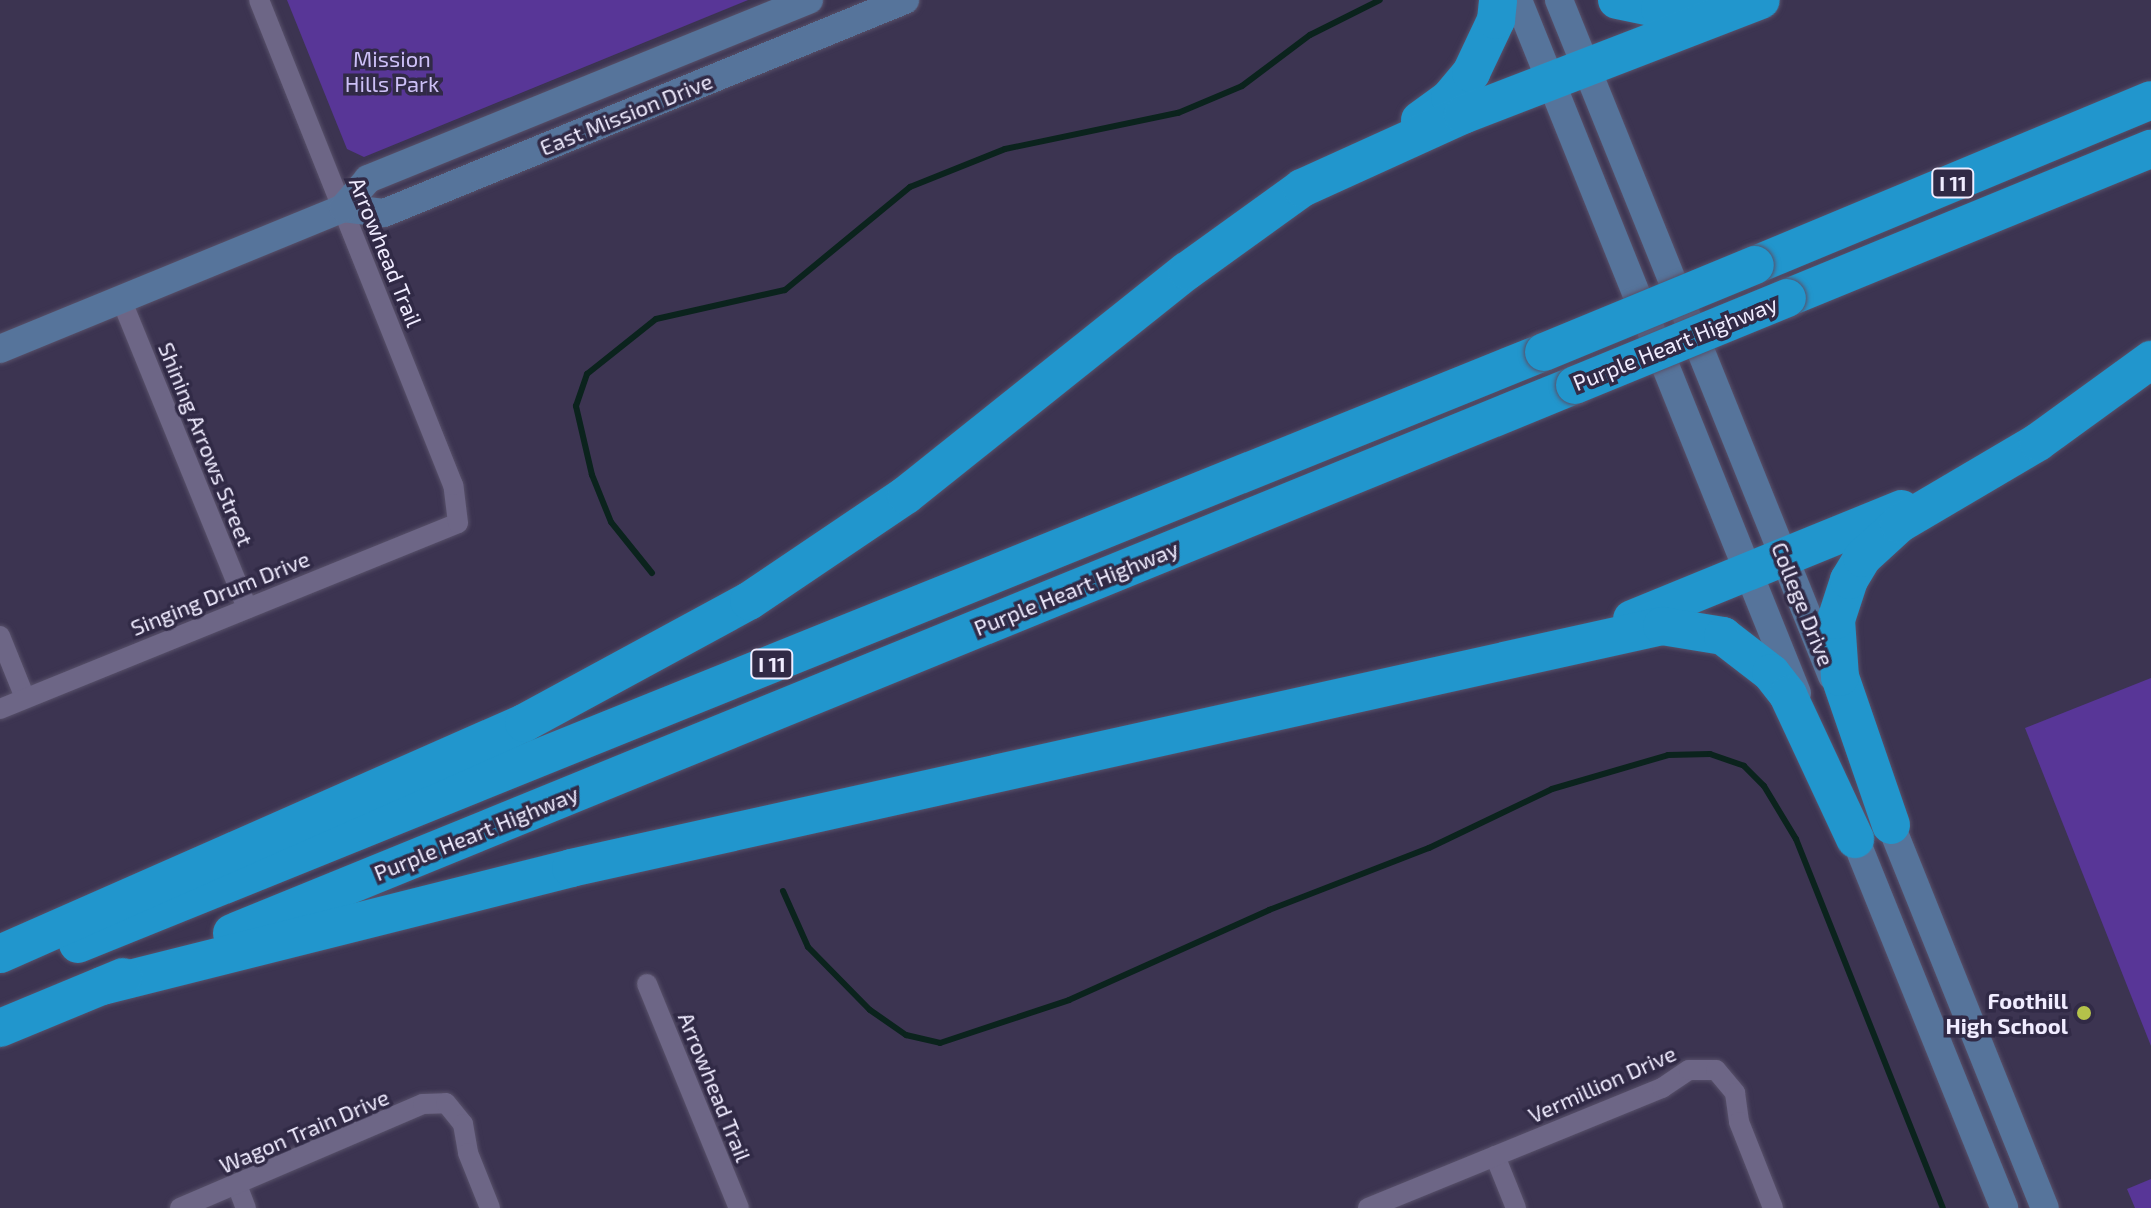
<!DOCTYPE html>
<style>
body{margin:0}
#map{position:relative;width:2151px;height:1208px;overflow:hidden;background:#3c3451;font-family:"Exo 2",sans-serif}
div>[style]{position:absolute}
.green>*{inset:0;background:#583697}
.stream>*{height:6px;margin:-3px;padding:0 3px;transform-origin:3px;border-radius:3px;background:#0b231d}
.roads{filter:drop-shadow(0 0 2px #58516a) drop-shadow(0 0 2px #58516a)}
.street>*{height:20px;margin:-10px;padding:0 10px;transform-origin:10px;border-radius:10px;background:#6d6686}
.secondary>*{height:28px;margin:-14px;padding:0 14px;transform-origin:14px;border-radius:14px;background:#56749b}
.highway>*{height:38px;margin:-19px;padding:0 19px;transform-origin:19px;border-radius:19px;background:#2196cd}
.bridges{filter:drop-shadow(0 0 2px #58516a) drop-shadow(0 0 2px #58516a)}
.highway-bridge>*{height:38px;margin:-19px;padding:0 19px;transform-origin:19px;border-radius:19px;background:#2196cd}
.dots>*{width:22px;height:22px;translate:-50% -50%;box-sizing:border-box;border:4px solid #312a46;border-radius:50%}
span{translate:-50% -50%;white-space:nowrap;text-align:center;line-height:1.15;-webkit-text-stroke:7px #312a46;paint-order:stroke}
.shield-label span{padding:2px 6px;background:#312a46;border:2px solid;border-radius:6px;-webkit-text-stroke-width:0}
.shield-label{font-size:20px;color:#f0ecff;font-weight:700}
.park-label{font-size:22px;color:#cdc0f7}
.street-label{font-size:22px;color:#f0ecff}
.poi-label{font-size:22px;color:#f0ecff;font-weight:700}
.right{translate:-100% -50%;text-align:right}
</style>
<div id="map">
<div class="green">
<div style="clip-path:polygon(287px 0,748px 0,364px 157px,347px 149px)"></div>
<div style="clip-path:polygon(2151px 678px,2151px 1046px,2025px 728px)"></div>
<div style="clip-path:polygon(2151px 1179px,2151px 1208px,2135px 1208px,2127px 1189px)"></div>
</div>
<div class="stream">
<div style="left:652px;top:573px;width:65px;rotate:-128.8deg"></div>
<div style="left:611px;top:522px;width:51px;rotate:-112deg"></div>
<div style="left:592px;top:475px;width:71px;rotate:-103.1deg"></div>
<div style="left:576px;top:406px;width:34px;rotate:-71deg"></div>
<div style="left:587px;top:374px;width:88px;rotate:-38.6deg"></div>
<div style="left:656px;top:319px;width:132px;rotate:-12.7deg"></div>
<div style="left:785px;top:290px;width:162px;rotate:-39.5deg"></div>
<div style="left:910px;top:187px;width:102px;rotate:-21.8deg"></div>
<div style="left:1005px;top:149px;width:177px;rotate:-11.8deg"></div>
<div style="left:1178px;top:113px;width:69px;rotate:-22.9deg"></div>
<div style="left:1242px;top:86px;width:85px;rotate:-36.9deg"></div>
<div style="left:1310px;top:35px;width:78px;rotate:-26.6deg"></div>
<div style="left:783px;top:891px;width:61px;rotate:65.9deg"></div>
<div style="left:808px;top:947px;width:88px;rotate:45.5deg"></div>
<div style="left:870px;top:1010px;width:44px;rotate:34.8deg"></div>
<div style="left:906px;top:1035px;width:35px;rotate:13deg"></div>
<div style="left:940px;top:1043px;width:136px;rotate:-18.4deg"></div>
<div style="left:1069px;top:1000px;width:219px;rotate:-24.2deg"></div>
<div style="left:1269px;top:910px;width:172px;rotate:-21.2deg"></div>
<div style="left:1429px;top:848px;width:136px;rotate:-25.6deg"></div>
<div style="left:1552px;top:789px;width:121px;rotate:-16.3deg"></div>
<div style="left:1668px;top:755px;width:42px;rotate:-1.4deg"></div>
<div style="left:1710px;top:754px;width:36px;rotate:19deg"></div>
<div style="left:1744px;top:766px;width:28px;rotate:45deg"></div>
<div style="left:1764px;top:786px;width:62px;rotate:58.9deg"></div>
<div style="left:1796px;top:839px;width:397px;rotate:68.3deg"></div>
</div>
<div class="roads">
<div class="street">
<div style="left:121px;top:299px;width:334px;rotate:67.8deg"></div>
<div style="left:0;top:636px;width:67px;rotate:68deg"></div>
<div style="left:0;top:709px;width:494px;rotate:-22.1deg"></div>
<div style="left:458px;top:523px;width:38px;rotate:-97deg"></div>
<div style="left:453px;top:485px;width:522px;rotate:-111.8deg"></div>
<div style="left:647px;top:984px;width:242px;rotate:67.7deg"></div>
<div style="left:1495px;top:1156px;width:56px;rotate:68deg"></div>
<div style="left:237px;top:1185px;width:25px;rotate:69deg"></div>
<div style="left:180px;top:1208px;width:264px;rotate:-23.2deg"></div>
<div style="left:423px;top:1104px;width:23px;rotate:-2deg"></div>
<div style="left:446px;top:1103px;width:27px;rotate:51deg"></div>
<div style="left:463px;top:1124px;width:29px;rotate:80deg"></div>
<div style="left:468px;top:1153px;width:59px;rotate:68.2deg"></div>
<div style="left:1368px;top:1208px;width:318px;rotate:-22.2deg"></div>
<div style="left:1662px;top:1088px;width:32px;rotate:-34deg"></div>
<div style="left:1689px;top:1070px;width:27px"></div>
<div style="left:1716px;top:1070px;width:30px;rotate:50deg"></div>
<div style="left:1735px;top:1093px;width:29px;rotate:82deg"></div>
<div style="left:1739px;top:1122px;width:92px;rotate:68.4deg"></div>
</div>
<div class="secondary">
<div style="left:1518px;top:0;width:747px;rotate:68.07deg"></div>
<div style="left:1559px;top:0;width:729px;rotate:68.01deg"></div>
<div style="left:343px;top:208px;width:41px;rotate:7deg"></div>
<div style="left:384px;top:213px;width:563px;rotate:-22.24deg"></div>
<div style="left:0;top:349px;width:371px;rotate:-22.3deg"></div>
<div style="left:343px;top:208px;width:38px;rotate:-49deg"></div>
<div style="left:368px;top:179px;width:476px;rotate:-22.1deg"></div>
<div style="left:1884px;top:808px;width:431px;rotate:68.1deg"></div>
<div style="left:1848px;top:821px;width:417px;rotate:68deg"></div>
</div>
<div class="highway">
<div style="left:1617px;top:0;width:44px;rotate:11.8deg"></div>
<div style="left:1660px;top:9px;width:59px;rotate:-8.8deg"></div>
<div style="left:1420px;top:120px;width:37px;rotate:-36deg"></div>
<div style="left:1450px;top:98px;width:33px;rotate:-50deg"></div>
<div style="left:1471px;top:73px;width:59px;rotate:-64.7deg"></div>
<div style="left:1496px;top:20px;width:20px;rotate:-84deg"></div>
<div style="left:1755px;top:265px;width:429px;rotate:-22.6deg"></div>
<div style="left:1787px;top:298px;width:393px;rotate:-22.3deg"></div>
<div style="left:1632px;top:619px;width:291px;rotate:-22.2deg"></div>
<div style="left:1891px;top:825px;width:157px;rotate:-109deg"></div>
<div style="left:1840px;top:677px;width:57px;rotate:-94deg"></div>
<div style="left:1836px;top:620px;width:42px;rotate:-72deg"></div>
<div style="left:1849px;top:580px;width:26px;rotate:-59deg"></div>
<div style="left:1862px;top:558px;width:50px;rotate:-42.6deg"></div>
<div style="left:1899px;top:524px;width:161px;rotate:-30.5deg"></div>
<div style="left:2038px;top:442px;width:140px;rotate:-36deg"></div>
<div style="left:232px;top:933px;width:1451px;rotate:-22.2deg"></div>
<div style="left:78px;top:944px;width:1581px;rotate:-21.99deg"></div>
<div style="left:0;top:954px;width:573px;rotate:-23.79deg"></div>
<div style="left:524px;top:723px;width:256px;rotate:-28.5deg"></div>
<div style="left:749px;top:601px;width:189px;rotate:-34deg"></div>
<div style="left:906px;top:495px;width:359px;rotate:-38.6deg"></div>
<div style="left:1187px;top:271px;width:142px;rotate:-35.8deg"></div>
<div style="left:1302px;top:188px;width:177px;rotate:-24.4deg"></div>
<div style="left:1463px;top:115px;width:319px;rotate:-21.1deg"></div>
<div style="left:102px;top:986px;width:484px;rotate:-14.1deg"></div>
<div style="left:571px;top:868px;width:1118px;rotate:-12.51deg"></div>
<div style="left:1662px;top:626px;width:62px;rotate:9.3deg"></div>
<div style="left:1723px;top:636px;width:61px;rotate:37.6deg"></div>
<div style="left:1771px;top:673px;width:28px;rotate:52deg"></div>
<div style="left:1788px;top:695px;width:159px;rotate:65deg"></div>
<div style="left:0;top:1028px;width:133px;rotate:-22.5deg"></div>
</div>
</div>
<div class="bridges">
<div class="highway-bridge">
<div style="left:1544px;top:352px;width:228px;rotate:-22.4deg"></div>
<div style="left:1575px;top:385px;width:229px;rotate:-22.3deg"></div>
</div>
</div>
<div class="dots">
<div style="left:2084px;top:1013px;background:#b4c24a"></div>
</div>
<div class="shield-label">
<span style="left:1953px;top:183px">I 11</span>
<span style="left:772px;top:664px">I 11</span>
</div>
<div class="park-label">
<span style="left:392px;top:71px">Mission<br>Hills Park</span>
</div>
<div class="street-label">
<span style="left:626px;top:114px;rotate:-22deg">East Mission Drive</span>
<span style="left:386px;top:252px;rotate:68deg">Arrowhead Trail</span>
<span style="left:1675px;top:343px;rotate:-22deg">Purple Heart Highway</span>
<span style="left:206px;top:444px;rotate:68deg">Shining Arrows Street</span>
<span style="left:1076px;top:588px;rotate:-22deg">Purple Heart Highway</span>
<span style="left:220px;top:593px;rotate:-22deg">Singing Drum Drive</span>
<span style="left:1803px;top:604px;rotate:68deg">College Drive</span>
<span style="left:476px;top:833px;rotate:-22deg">Purple Heart Highway</span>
<span style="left:1602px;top:1084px;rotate:-24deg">Vermillion Drive</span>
<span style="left:715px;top:1087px;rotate:68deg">Arrowhead Trail</span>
<span style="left:304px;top:1131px;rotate:-23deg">Wagon Train Drive</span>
</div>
<div class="poi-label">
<span class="right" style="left:2068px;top:1013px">Foothill<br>High School</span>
</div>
</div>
